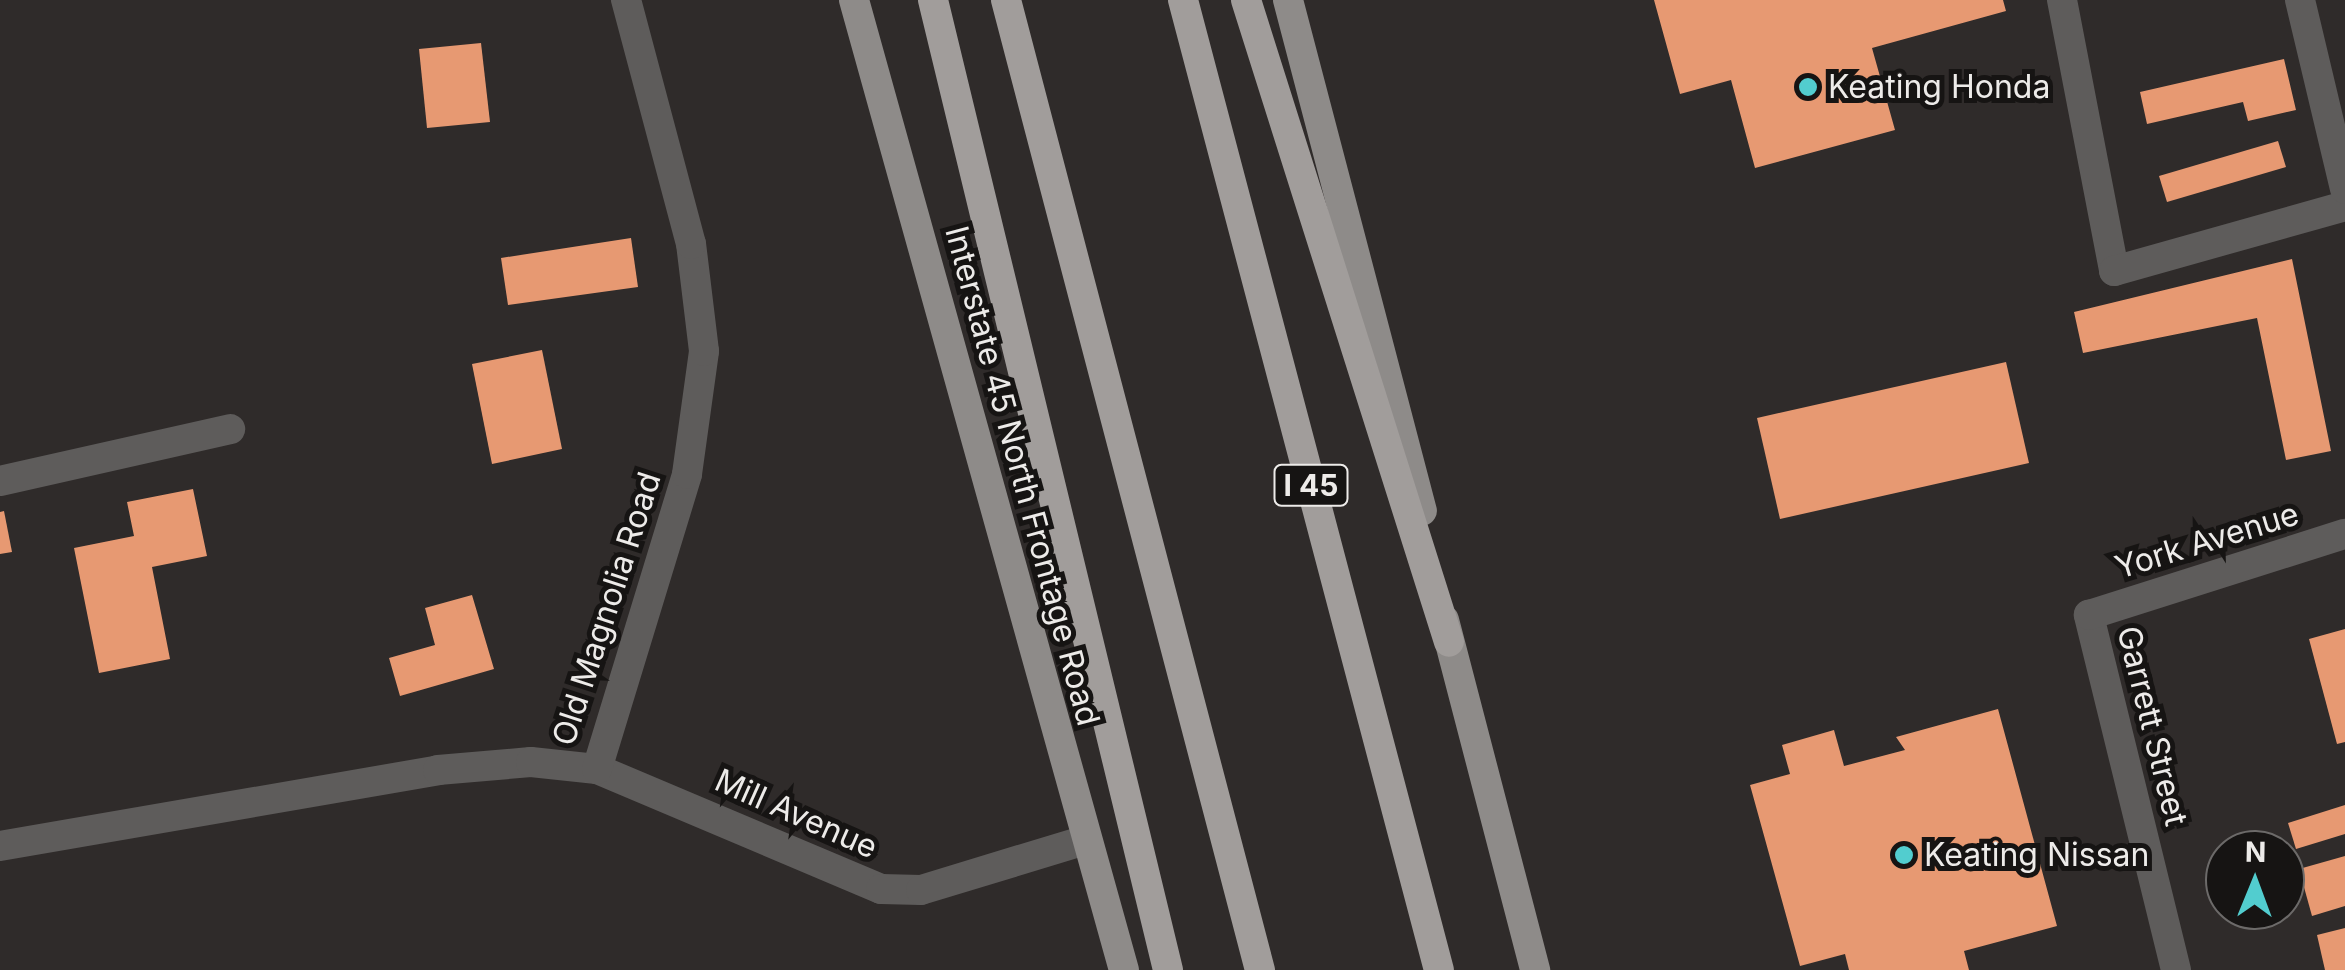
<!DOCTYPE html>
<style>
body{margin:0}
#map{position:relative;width:2345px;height:970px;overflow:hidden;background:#2f2b2a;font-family:Inter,sans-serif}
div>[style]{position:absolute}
.building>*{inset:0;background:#e79972}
.minor>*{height:30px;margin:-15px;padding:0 15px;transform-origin:15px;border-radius:15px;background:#5e5c5b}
.major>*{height:30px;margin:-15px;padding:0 15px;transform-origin:15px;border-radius:15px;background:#8e8b89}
.highway>*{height:30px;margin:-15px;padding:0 15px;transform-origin:15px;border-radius:15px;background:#a19d9b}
.dots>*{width:28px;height:28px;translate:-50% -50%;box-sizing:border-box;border:5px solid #161413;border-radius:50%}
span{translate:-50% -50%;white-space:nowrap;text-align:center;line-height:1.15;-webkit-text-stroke:10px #161413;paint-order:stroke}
.shield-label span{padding:2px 8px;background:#161413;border:2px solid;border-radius:8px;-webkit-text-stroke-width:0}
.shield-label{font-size:30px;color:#edebe9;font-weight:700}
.poi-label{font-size:32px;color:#edebe9}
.left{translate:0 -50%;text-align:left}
.street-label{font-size:32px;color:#edebe9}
.north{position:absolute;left:2205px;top:830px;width:100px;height:100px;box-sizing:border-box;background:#161413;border:2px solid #6c6a69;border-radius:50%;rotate:1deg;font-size:28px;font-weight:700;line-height:40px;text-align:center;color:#edebe9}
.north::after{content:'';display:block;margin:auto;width:35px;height:45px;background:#52cdcf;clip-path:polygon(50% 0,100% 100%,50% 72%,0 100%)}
</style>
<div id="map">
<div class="building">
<div style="clip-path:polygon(1654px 0,2003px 0,2006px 11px,1872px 48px,1895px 130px,1755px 168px,1731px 80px,1680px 94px)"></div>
<div style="clip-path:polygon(481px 43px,490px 122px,427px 128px,419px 49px)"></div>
<div style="clip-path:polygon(2284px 59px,2296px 110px,2248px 121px,2243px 102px,2147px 124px,2140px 92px)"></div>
<div style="clip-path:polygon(2278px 141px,2286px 167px,2167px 202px,2159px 176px)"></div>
<div style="clip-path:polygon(631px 238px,638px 287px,508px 305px,501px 258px)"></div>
<div style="clip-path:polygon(2292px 259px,2331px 451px,2286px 460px,2257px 318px,2083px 353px,2074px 312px)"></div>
<div style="clip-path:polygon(542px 350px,562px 449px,492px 464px,472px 364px)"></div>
<div style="clip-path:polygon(2006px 362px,2029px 463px,1780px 519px,1757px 418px)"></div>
<div style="clip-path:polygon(193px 489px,207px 556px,152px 567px,170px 659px,99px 673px,74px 548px,134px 536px,127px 502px)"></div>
<div style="clip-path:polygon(4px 511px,12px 552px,0 554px,0 512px)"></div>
<div style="clip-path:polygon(472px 595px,494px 669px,400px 696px,389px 658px,435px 645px,425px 608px)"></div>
<div style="clip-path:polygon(2345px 629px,2345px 742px,2337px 744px,2309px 639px)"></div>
<div style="clip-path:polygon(1998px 709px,2057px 926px,1964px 951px,1969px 970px,1849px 970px,1845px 954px,1800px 966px,1750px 785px,1790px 774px,1782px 745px,1834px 730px,1844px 766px,1905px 750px,1896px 737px)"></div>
<div style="clip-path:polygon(2345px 805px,2345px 834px,2296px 849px,2288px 823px)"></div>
<div style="clip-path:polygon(2345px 856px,2345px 906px,2312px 916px,2299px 869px)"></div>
<div style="clip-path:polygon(2345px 928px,2345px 970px,2325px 970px,2317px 935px)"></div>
</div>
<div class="minor">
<div style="left:2062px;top:0;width:276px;rotate:79.1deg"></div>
<div style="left:2114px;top:271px;width:240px;rotate:-15.7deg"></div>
<div style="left:2300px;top:0;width:194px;rotate:76.6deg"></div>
<div style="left:0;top:481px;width:236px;rotate:-12.7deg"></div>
<div style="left:597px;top:769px;width:308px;rotate:22.9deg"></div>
<div style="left:881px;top:889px;width:40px;rotate:1.4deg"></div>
<div style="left:921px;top:890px;width:172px;rotate:-16.9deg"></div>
<div style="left:0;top:846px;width:445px;rotate:-9.8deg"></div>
<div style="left:438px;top:770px;width:93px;rotate:-4.9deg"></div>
<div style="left:531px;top:762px;width:66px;rotate:6.1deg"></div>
<div style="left:597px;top:769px;width:308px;rotate:-73deg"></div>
<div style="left:687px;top:474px;width:124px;rotate:-82.1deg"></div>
<div style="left:704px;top:351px;width:108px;rotate:-96.9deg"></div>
<div style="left:691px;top:244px;width:253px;rotate:-104.9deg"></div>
<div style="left:2176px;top:970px;width:366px;rotate:-103.8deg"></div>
<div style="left:2089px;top:615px;width:269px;rotate:-17.6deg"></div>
</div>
<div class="major">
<div style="left:854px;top:0;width:1007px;rotate:74.45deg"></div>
<div style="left:1288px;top:0;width:528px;rotate:75.31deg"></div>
<div style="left:1444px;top:620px;width:362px;rotate:75.4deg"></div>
</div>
<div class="highway">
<div style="left:933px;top:0;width:998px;rotate:76.38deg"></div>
<div style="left:1006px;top:0;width:1003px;rotate:75.33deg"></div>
<div style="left:1183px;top:0;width:1003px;rotate:75.22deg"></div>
<div style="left:1246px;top:0;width:673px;rotate:72.45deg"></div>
</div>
<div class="dots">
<div style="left:1808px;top:87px;background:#52cdcf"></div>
<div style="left:1904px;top:855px;background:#52cdcf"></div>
</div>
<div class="shield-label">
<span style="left:1311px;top:485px">I 45</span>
</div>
<div class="poi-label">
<span class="left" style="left:1828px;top:87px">Keating Honda</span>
<span class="left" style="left:1924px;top:855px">Keating Nissan</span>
</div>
<div class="street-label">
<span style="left:1022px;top:476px;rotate:75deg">Interstate 45 North Frontage Road</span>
<span style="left:2207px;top:541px;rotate:-17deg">York Avenue</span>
<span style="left:607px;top:609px;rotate:-72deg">Old Magnolia Road</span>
<span style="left:2152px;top:726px;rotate:76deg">Garrett Street</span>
<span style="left:796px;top:814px;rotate:24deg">Mill Avenue</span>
</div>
<div class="north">N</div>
</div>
